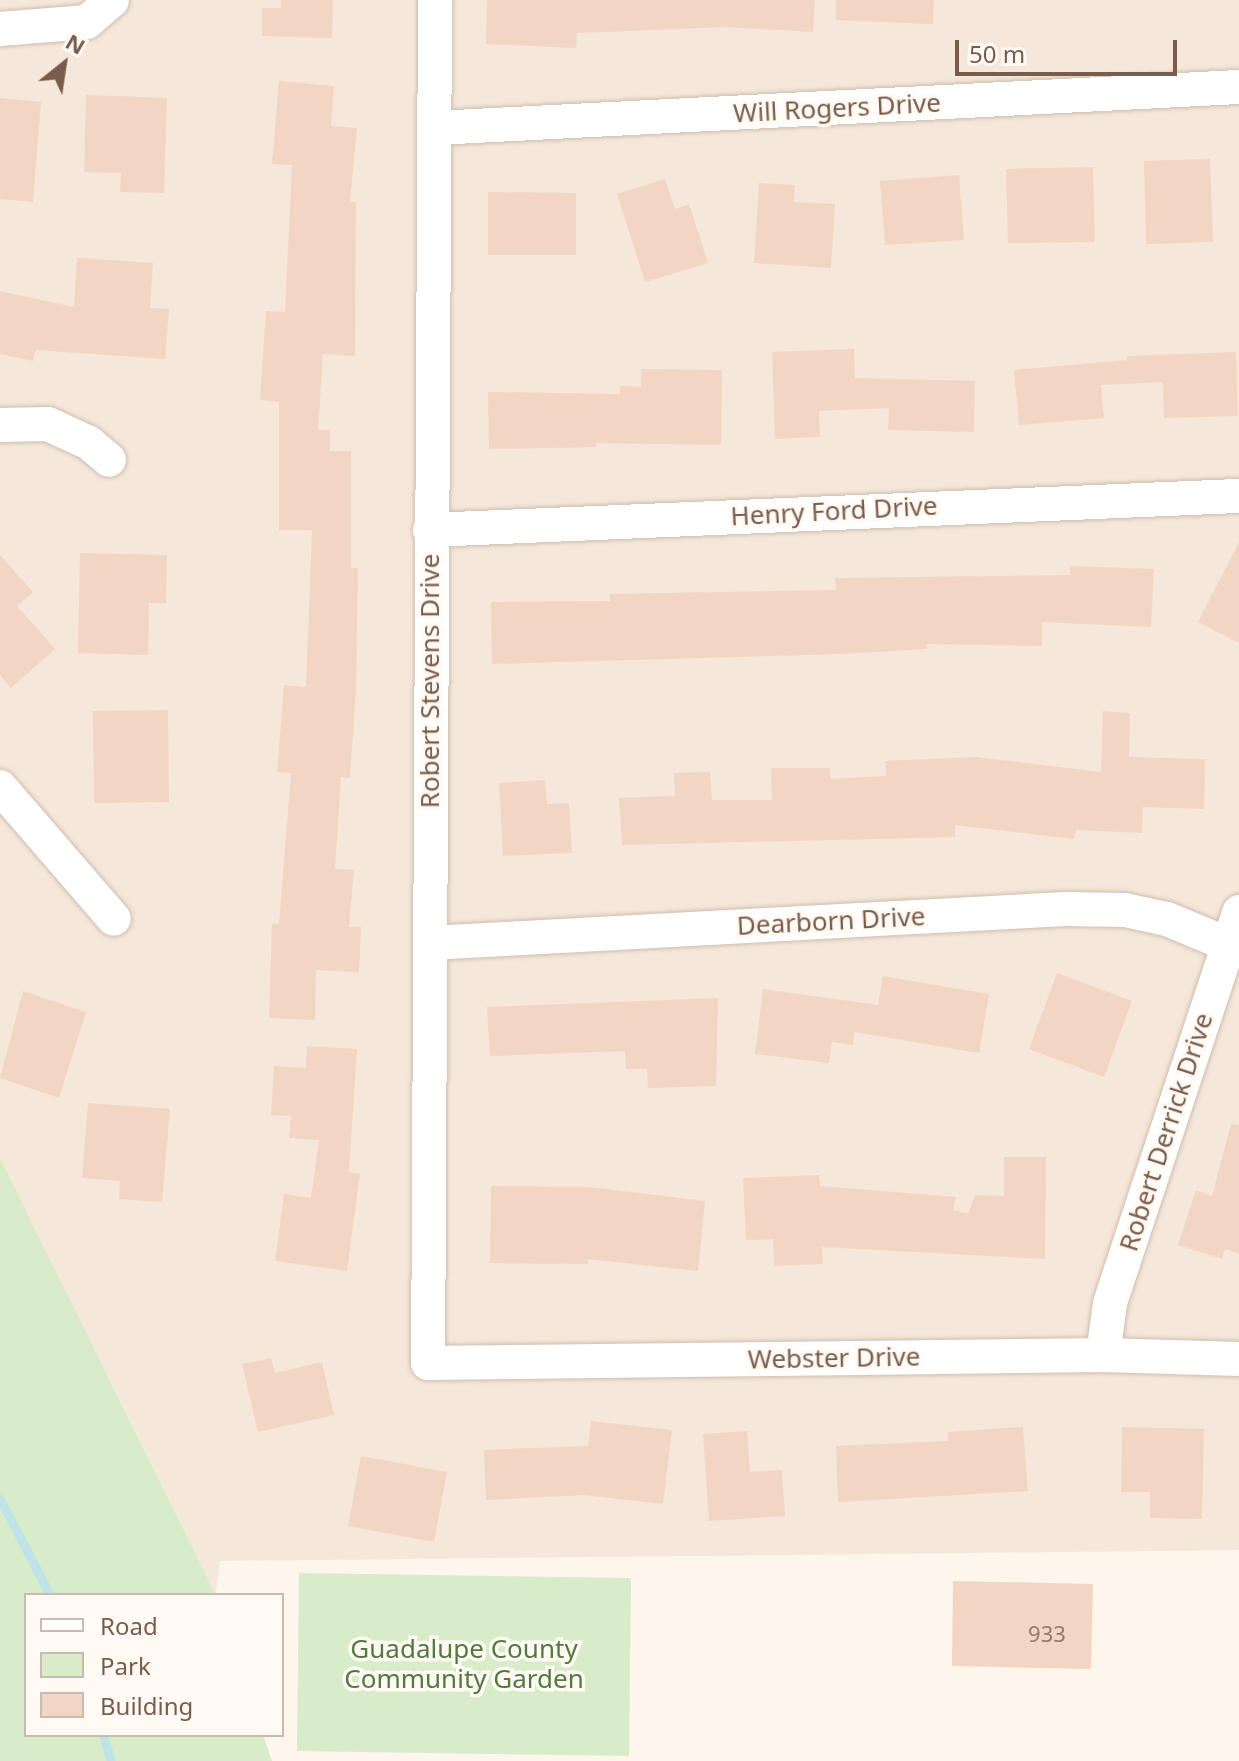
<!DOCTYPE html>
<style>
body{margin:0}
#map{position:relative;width:1239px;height:1761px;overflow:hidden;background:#fdf6ec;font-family:"Noto Sans",sans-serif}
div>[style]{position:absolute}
.residential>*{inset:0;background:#f5e8da}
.green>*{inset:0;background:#d8ecc9}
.stream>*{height:9px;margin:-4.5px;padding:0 4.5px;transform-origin:4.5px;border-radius:4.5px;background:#bfe3e8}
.building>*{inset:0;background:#f3d5c3}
.roads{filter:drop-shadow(0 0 2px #d1beb0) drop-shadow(0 0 2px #d1beb0)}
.minor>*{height:34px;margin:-17px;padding:0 17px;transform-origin:17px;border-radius:17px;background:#fff}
span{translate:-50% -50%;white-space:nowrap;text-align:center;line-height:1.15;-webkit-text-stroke:7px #fffaf3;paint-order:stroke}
.number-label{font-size:22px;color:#987a6a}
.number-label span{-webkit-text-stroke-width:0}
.street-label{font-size:26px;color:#7a5c4d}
.park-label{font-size:26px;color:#537a41}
.legend{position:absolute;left:24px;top:1593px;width:260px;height:144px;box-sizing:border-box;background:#fffaf3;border:2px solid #cabbb1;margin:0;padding:10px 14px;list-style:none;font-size:24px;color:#7a5c4d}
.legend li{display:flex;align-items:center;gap:16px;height:40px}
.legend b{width:40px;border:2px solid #cabbb1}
.north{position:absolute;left:24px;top:24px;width:80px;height:80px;-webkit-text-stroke:6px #fffaf3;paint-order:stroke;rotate:30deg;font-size:22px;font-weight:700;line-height:32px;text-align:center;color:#7a5c4d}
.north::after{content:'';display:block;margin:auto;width:28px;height:36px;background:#7a5c4d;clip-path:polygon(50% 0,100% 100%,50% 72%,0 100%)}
.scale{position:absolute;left:955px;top:40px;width:222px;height:36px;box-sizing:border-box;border:4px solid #7a5c4d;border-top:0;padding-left:10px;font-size:24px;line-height:28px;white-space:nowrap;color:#7a5c4d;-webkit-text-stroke:6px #fffaf3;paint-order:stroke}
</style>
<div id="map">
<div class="residential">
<div style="clip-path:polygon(0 0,1239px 0,1239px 1550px,220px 1561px,216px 1595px,0 1158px)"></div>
</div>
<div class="green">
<div style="clip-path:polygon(0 1158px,216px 1595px,26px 1595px,26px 1735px,263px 1735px,272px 1761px,0 1761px)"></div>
<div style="clip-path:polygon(299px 1573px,631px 1578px,629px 1756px,297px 1751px)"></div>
</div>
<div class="stream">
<div style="left:0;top:1499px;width:108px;rotate:62.5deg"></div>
<div style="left:103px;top:1735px;width:27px;rotate:73deg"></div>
</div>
<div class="building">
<div style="clip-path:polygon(281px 0,333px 0,332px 38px,262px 36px,262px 8px,281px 8px)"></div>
<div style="clip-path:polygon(487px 0,815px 0,813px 32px,725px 27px,577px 33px,576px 48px,486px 44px)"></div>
<div style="clip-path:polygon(836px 0,934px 0,933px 24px,836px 20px)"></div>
<div style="clip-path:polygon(279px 81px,334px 86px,331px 126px,357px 128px,350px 202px,356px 202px,355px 356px,323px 354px,318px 430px,330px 430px,330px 451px,351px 451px,351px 568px,358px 568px,356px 691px,350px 778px,341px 777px,335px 869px,354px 870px,349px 927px,361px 927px,359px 972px,316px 970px,315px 1020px,269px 1018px,272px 924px,279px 924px,291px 773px,277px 772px,284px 685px,306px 687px,312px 530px,279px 530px,279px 402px,260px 400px,266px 311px,285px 312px,292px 165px,272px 164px)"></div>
<div style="clip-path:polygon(86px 95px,167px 98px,164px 193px,120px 192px,121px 173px,84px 172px)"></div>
<div style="clip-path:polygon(0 98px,41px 102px,33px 202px,0 199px)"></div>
<div style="clip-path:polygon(1210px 159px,1213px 242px,1146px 244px,1144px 161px)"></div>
<div style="clip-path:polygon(1093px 167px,1095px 242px,1008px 243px,1006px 169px)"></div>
<div style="clip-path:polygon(959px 175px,964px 240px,885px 245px,880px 181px)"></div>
<div style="clip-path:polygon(665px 179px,675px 209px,689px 204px,708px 263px,645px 282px,617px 194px)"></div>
<div style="clip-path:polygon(759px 183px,795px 185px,794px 202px,835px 204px,831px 268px,754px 263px)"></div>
<div style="clip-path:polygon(488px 192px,576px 193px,576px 255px,488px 255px)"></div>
<div style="clip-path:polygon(77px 258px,153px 263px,150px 308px,169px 309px,165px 359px,36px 350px,33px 361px,0 354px,0 291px,74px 307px)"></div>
<div style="clip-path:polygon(854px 349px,855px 378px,975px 381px,974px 432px,888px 430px,889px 408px,819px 411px,820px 437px,775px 439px,772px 352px)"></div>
<div style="clip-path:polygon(1236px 352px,1238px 416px,1164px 418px,1163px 382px,1101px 385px,1104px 418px,1019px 425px,1014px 370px,1127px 360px,1127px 356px)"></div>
<div style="clip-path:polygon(641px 369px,722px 370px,721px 445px,596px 443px,596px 447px,489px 449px,488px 392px,620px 394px,620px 386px,641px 387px)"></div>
<div style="clip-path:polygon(1239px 542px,1239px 643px,1198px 622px)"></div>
<div style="clip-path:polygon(80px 553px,167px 555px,166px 603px,149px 603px,148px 655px,78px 653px)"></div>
<div style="clip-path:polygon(0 555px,33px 592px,17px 606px,55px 649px,11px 688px,0 675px)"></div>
<div style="clip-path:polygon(1070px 566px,1154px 569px,1151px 627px,1042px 622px,1042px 646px,926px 644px,927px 649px,840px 654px,492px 664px,491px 602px,610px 601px,610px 594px,836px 590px,835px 578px,1070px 575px)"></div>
<div style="clip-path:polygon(168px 710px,169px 802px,94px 803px,93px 711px)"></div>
<div style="clip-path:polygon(1103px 711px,1130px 713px,1129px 757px,1205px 759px,1204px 809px,1143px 807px,1142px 833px,1076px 830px,1074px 839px,955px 825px,955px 837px,622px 845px,619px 798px,675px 796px,674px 773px,710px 772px,712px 800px,772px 800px,771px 768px,830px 768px,830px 779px,886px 776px,885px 761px,976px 757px,1101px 772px)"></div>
<div style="clip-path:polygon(545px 780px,547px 804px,569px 803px,572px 853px,503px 856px,499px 783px)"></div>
<div style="clip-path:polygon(1057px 973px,1132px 1001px,1104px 1077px,1029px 1049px)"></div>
<div style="clip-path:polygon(883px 976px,989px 994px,979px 1053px,854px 1032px,853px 1045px,832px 1042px,829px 1063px,755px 1054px,763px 989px,878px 1005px)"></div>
<div style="clip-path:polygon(23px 991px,86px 1012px,59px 1098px,0 1078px)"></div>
<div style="clip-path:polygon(718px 998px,716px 1086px,648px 1088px,647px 1069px,626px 1069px,625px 1051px,490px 1056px,487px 1007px)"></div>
<div style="clip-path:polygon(307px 1046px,357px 1049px,349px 1172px,360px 1174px,347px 1271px,275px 1261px,284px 1194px,311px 1198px,319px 1140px,289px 1138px,291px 1116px,271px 1115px,274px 1066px,306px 1068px)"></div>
<div style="clip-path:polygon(88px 1103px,170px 1109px,162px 1202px,119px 1199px,120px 1181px,82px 1178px)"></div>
<div style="clip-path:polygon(1231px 1124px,1239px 1125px,1239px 1254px,1225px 1249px,1222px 1259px,1178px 1245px,1196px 1190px,1212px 1196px)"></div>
<div style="clip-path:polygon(1004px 1157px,1046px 1157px,1045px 1259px,822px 1247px,823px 1264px,774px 1266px,773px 1239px,746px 1240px,743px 1178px,819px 1175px,820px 1186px,956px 1197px,953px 1210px,968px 1214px,975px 1195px,1004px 1196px)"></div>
<div style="clip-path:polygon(491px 1186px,589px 1187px,705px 1201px,698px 1271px,588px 1259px,588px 1264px,490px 1263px)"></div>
<div style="clip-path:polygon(271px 1358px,275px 1373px,322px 1362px,334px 1415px,258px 1432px,242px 1364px)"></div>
<div style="clip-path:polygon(591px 1421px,672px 1430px,663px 1504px,583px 1495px,486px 1500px,484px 1450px,588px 1446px)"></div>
<div style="clip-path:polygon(1023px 1427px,1028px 1491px,838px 1502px,836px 1446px,948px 1441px,948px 1432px)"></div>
<div style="clip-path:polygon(1122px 1427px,1204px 1429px,1202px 1519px,1150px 1518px,1150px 1492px,1121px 1492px)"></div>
<div style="clip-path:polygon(747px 1431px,750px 1472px,782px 1470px,785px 1516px,709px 1521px,703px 1434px)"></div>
<div style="clip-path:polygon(361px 1456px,447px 1472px,434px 1542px,348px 1526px)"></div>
<div style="clip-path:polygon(953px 1581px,1093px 1584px,1091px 1669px,952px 1666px)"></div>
</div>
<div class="roads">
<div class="minor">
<div style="left:435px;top:0;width:1363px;rotate:90.29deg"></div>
<div style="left:428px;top:1363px;width:675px;rotate:-0.68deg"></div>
<div style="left:1103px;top:1355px;width:136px;rotate:1.7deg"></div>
<div style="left:0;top:29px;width:87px;rotate:-4.6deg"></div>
<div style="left:87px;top:22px;width:33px;rotate:-41deg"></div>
<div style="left:435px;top:128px;width:805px;rotate:-2.92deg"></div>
<div style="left:0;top:425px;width:48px;rotate:-1.2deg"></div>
<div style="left:48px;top:424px;width:45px;rotate:24.9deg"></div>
<div style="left:89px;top:443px;width:26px;rotate:40deg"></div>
<div style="left:430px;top:530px;width:810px;rotate:-2.41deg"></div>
<div style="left:0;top:787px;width:174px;rotate:49.2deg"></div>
<div style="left:430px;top:943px;width:636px;rotate:-3.06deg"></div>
<div style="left:1065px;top:909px;width:60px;rotate:1deg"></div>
<div style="left:1125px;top:910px;width:43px;rotate:12.1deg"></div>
<div style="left:1167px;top:919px;width:65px;rotate:22.6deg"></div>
<div style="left:1103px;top:1355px;width:52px;rotate:-82.3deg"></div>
<div style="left:1110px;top:1303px;width:412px;rotate:-71.7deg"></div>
</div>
</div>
<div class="number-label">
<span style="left:1047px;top:1634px">933</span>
</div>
<div class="street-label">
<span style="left:837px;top:108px;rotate:-3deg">Will Rogers Drive</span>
<span style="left:834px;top:511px;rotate:-3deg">Henry Ford Drive</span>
<span style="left:430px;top:681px;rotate:-90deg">Robert Stevens Drive</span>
<span style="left:831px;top:921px;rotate:-3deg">Dearborn Drive</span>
<span style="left:1166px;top:1132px;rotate:-72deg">Robert Derrick Drive</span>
<span style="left:834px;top:1358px;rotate:-1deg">Webster Drive</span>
</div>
<div class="park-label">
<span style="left:464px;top:1664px">Guadalupe County<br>Community Garden</span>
</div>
<ul class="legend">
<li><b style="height:10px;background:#fff"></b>Road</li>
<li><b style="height:22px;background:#d8ecc9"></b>Park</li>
<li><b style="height:22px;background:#f3d5c3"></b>Building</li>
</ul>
<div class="north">N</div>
<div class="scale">50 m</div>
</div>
